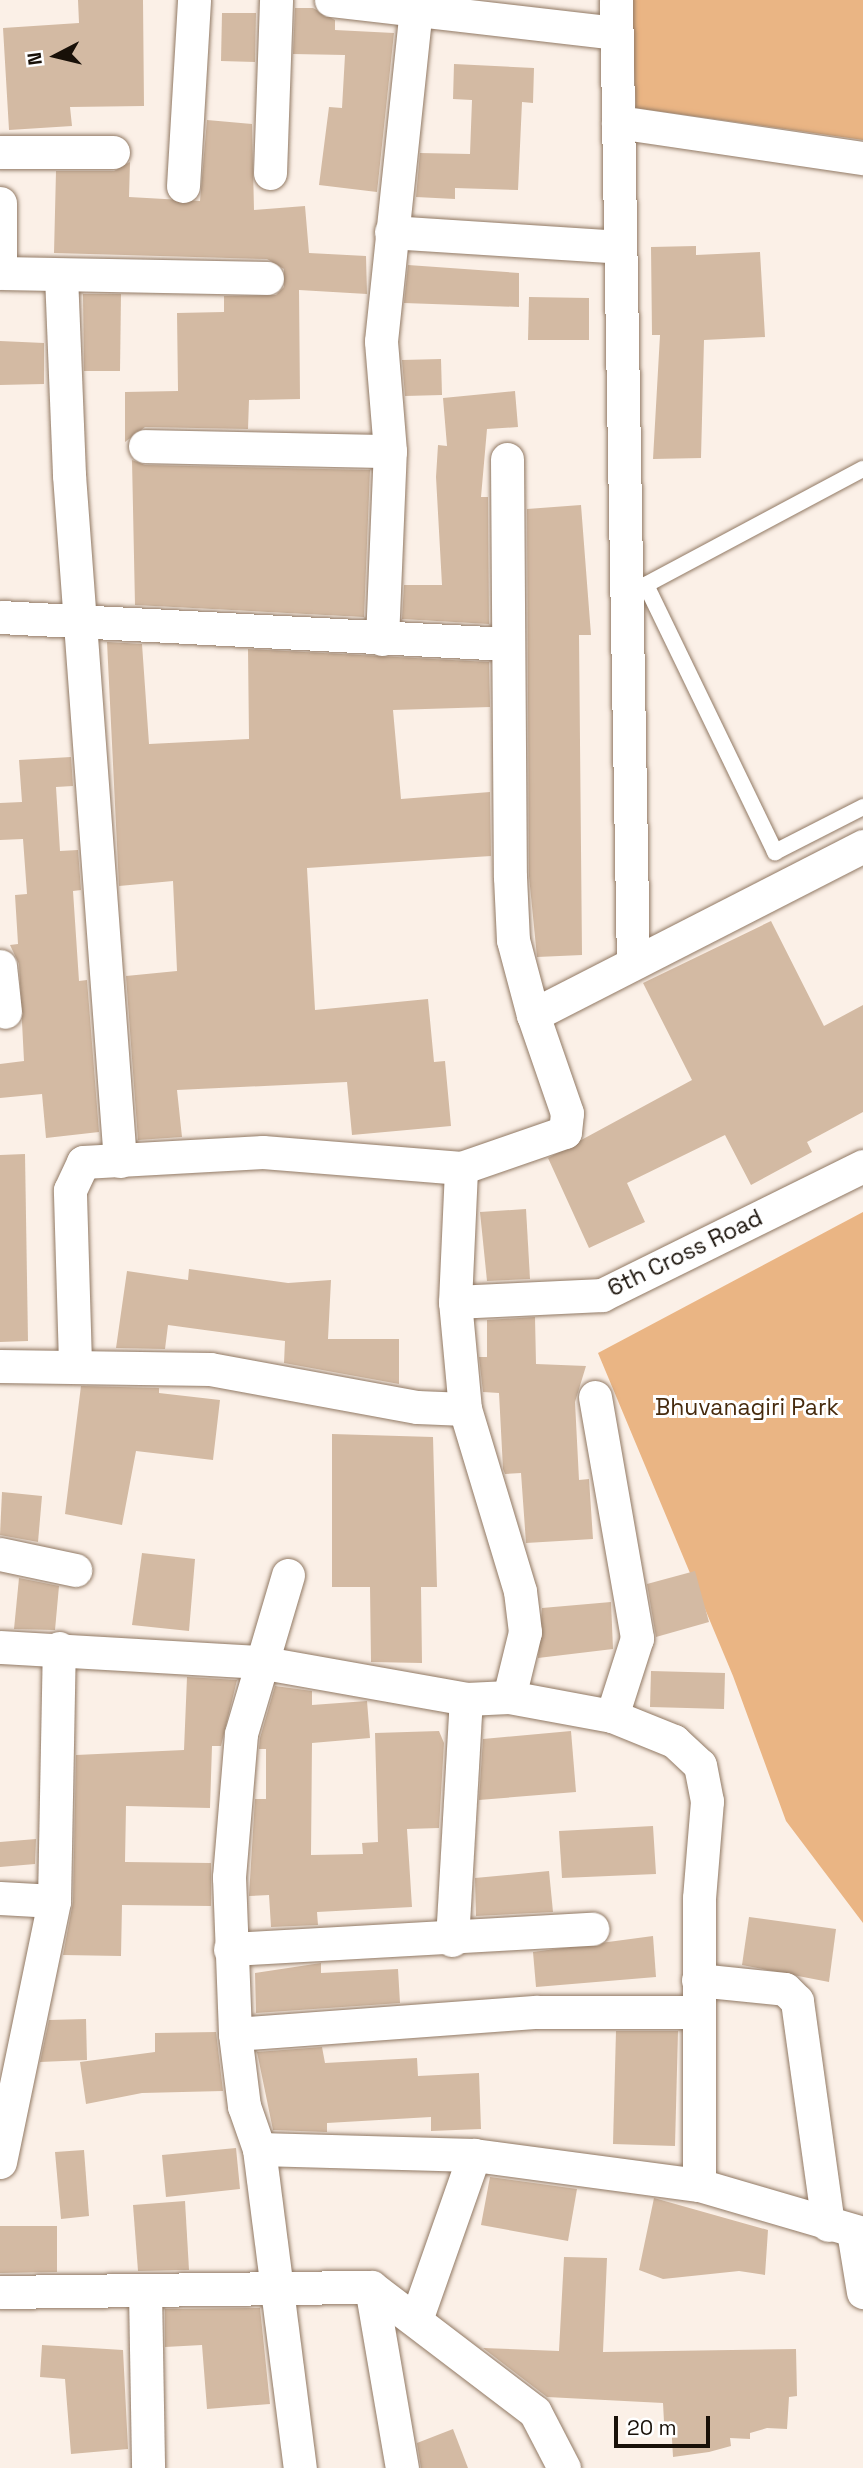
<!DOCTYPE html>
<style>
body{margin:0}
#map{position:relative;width:863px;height:2468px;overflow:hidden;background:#fbf0e7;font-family:"Space Grotesk",sans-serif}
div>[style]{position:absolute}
.green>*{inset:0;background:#eab584}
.building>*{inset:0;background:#d3baa3}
.roads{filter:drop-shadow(0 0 2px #917964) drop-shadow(0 0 2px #917964)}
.lane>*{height:16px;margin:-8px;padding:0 8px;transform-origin:8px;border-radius:8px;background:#fff}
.street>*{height:33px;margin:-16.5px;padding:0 16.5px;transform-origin:16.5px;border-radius:16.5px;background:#fff}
span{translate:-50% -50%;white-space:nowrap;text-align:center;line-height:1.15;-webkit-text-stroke:6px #fff;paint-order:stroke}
.street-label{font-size:23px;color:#181008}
.park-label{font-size:23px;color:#462a0d}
.north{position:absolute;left:21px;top:21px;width:70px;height:70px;-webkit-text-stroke:5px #fff;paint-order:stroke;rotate:263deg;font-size:19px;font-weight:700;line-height:28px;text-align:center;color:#181008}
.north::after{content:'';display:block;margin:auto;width:24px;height:32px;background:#181008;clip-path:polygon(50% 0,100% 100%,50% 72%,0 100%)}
.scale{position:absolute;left:614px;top:2416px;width:96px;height:32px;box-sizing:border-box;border:4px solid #181008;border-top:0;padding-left:9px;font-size:21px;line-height:24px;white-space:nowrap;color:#181008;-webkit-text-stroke:5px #fff;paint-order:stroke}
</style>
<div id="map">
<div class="green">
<div style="clip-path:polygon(631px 0,863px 0,863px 140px,636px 108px)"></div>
<div style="clip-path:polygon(863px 1212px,863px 1923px,786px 1821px,733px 1676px,598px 1353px)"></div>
</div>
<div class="building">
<div style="clip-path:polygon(78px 0,143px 0,144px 106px,70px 107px,72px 126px,9px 130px,3px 28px,79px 23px)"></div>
<div style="clip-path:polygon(295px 8px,313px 8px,335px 20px,335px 30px,394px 33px,377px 192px,319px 185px,329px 107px,342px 108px,345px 55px,293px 54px)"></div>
<div style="clip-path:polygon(222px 13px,256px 13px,255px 62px,221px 61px)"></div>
<div style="clip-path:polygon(454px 64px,534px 68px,533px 103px,522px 102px,518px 190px,455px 188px,455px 199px,416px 197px,420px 153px,470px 154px,472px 100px,453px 99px)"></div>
<div style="clip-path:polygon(207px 120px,252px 124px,254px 210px,305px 206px,309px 253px,366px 256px,367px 294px,299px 290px,300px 399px,249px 400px,248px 429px,145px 427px,125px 442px,125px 392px,178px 391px,177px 313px,224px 312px,224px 296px,276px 295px,284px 287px,284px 269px,267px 259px,54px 253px,56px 171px,114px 171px,130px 162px,129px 197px,200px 201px)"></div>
<div style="clip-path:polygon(696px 246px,696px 255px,760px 252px,765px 337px,704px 340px,701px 458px,653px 459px,660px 335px,652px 335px,651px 247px)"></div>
<div style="clip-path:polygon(408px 265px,519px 273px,519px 307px,404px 303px)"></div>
<div style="clip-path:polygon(83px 294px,121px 294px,120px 371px,84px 371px)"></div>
<div style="clip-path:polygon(529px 297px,589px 298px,589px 340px,528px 340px)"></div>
<div style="clip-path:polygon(0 341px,44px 343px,44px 384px,0 385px)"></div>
<div style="clip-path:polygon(441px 359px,442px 395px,405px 396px,402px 360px)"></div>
<div style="clip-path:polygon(515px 391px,518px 427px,487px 429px,481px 497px,488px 497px,489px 624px,402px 619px,404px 585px,442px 585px,436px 477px,438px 445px,447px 446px,443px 398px)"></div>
<div style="clip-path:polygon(132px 460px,145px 465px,370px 470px,364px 617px,135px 605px)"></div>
<div style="clip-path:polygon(581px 505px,591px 635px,579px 635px,582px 955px,537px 957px,529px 876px,527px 509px)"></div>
<div style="clip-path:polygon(107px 642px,142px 644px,149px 744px,249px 739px,248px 649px,489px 662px,490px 707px,393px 710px,401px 799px,490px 792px,491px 856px,307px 868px,315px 1010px,428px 999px,434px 1062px,445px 1061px,451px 1126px,352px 1135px,347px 1082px,177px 1090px,182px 1137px,138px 1140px,126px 976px,177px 971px,173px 881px,119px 886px)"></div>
<div style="clip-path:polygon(71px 757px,73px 786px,56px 787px,60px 851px,78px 850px,81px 890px,73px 891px,79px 981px,87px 980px,99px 1132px,46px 1138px,42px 1094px,0 1098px,0 1064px,24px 1061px,19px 964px,10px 945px,18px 944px,15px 895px,27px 894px,23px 839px,0 840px,0 803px,22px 802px,19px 760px)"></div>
<div style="clip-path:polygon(771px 921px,824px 1026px,863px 1005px,863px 1112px,807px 1142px,812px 1152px,751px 1185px,725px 1135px,627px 1183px,645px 1222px,589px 1248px,548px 1158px,692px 1080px,643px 983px)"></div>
<div style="clip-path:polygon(25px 1154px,28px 1341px,0 1342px,0 1155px)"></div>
<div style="clip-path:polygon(526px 1209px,530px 1279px,487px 1281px,480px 1212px)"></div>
<div style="clip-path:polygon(189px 1269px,288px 1283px,331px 1280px,328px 1339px,399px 1339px,399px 1384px,284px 1363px,285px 1341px,168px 1325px,165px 1349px,116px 1348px,127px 1271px,188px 1280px)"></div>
<div style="clip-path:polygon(535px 1317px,536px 1364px,586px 1366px,575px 1402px,579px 1480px,589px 1479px,593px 1539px,526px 1543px,521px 1473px,505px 1474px,503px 1469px,499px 1393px,483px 1392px,479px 1357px,487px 1357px,487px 1320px)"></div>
<div style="clip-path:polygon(81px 1386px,159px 1388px,159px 1393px,220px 1400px,213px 1460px,136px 1451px,122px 1525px,65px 1514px)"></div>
<div style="clip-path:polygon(332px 1434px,433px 1437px,437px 1587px,421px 1587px,422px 1663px,371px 1662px,370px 1587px,332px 1587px)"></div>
<div style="clip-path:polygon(2px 1492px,42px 1496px,38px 1542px,0 1535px)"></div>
<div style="clip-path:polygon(142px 1553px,195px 1559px,189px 1631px,132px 1625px)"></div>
<div style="clip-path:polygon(695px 1571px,709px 1622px,656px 1637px,647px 1584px)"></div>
<div style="clip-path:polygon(19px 1578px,59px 1586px,55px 1630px,14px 1629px)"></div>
<div style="clip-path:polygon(611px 1602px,613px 1649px,538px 1658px,542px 1608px)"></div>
<div style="clip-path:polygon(651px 1671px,725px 1673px,724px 1709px,650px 1707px)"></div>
<div style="clip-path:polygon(187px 1677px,237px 1680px,221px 1746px,212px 1746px,210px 1808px,126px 1806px,125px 1862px,211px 1863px,211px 1906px,122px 1905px,121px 1956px,63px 1955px,73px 1902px,76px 1755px,184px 1750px)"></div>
<div style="clip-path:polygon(275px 1686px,312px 1691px,312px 1705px,367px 1701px,370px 1738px,312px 1743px,311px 1855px,363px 1854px,362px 1843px,378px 1842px,375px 1733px,439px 1731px,444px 1743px,439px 1828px,407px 1829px,412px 1907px,317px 1912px,318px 1925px,271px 1927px,269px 1895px,249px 1896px,255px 1799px,266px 1799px,266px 1749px,259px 1749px,260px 1738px)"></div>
<div style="clip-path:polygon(571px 1731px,576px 1792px,479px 1800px,483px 1739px)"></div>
<div style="clip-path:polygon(653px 1826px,656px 1874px,562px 1878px,559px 1831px)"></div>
<div style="clip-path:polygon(36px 1839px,35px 1864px,0 1867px,0 1842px)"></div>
<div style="clip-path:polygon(549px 1871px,553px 1912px,476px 1916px,475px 1878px)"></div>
<div style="clip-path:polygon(749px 1917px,836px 1929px,829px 1982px,742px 1965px)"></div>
<div style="clip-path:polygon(653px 1936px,656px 1977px,536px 1987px,533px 1952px)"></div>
<div style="clip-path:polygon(321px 1963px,321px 1973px,398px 1969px,400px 2003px,256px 2013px,255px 1973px)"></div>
<div style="clip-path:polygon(86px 2019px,87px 2060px,40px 2062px,49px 2020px)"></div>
<div style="clip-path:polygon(616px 2031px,678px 2031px,675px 2146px,613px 2144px)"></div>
<div style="clip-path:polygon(216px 2032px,223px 2091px,142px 2093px,86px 2104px,80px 2062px,155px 2052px,155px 2033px)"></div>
<div style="clip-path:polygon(322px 2047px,325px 2063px,417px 2058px,418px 2076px,479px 2073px,481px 2129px,431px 2131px,431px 2117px,327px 2123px,327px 2132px,273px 2130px,257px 2052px)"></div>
<div style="clip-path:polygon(236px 2148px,240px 2189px,166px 2197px,162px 2155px)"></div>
<div style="clip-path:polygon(84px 2150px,89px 2216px,61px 2219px,55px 2152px)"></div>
<div style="clip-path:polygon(490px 2177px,577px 2189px,568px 2241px,481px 2225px)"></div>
<div style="clip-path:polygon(654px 2198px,768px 2230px,765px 2275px,739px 2271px,663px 2279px,639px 2270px)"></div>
<div style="clip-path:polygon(185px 2201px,189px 2270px,138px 2271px,133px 2205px)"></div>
<div style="clip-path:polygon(0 2226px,57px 2226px,57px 2272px,0 2273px)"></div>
<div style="clip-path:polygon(564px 2257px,607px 2258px,603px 2352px,796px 2349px,797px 2396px,789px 2397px,787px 2429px,767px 2428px,750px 2433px,750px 2439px,730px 2438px,731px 2446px,709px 2452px,673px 2457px,671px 2421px,664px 2422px,663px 2403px,547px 2397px,483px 2348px,559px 2351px)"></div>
<div style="clip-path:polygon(260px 2308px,270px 2404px,207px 2409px,202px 2345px,165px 2347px,165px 2309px)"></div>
<div style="clip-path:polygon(42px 2345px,123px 2350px,128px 2449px,71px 2454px,65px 2379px,40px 2377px)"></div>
<div style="clip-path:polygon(453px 2429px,468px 2468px,421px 2468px,417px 2443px)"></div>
</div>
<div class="roads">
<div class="lane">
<div style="left:646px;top:585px;width:297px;rotate:64.2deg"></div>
<div style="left:775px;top:852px;width:99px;rotate:-27.1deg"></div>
<div style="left:638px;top:589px;width:255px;rotate:-28.1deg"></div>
</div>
<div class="street">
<div style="left:331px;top:0;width:287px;rotate:6.6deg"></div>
<div style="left:616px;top:0;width:960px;rotate:88.99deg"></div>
<div style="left:618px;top:122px;width:248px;rotate:8.4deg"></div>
<div style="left:0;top:152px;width:113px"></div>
<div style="left:270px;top:173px;width:173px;rotate:-88deg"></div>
<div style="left:183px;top:186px;width:186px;rotate:-86.6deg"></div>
<div style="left:0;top:203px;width:70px;rotate:90deg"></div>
<div style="left:391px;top:232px;width:229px;rotate:3.7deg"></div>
<div style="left:4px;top:273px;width:263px;rotate:1.1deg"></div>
<div style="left:61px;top:275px;width:200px;rotate:87.7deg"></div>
<div style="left:69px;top:475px;width:688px;rotate:85.75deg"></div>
<div style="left:145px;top:446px;width:245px;rotate:1.2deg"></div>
<div style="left:507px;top:459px;width:418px;rotate:89.6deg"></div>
<div style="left:510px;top:877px;width:63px;rotate:87.3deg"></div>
<div style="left:513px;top:940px;width:78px;rotate:75.1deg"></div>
<div style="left:0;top:617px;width:508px;rotate:3.05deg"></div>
<div style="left:382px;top:639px;width:188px;rotate:-87.6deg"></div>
<div style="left:390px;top:451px;width:110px;rotate:-94.7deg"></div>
<div style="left:381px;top:341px;width:343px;rotate:-84deg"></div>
<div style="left:0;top:966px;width:46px;rotate:83.8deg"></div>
<div style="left:455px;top:1302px;width:147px;rotate:-2.7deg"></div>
<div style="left:602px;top:1295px;width:291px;rotate:-26.3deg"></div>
<div style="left:75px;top:1363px;width:173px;rotate:-91.7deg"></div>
<div style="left:70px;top:1190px;width:31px;rotate:-65deg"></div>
<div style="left:83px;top:1162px;width:180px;rotate:-3.2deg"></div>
<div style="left:263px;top:1152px;width:199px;rotate:4.6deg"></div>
<div style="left:0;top:1366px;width:210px;rotate:0.8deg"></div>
<div style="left:210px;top:1369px;width:210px;rotate:10.4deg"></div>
<div style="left:417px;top:1407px;width:48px;rotate:2.4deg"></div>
<div style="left:595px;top:1397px;width:245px;rotate:80.1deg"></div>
<div style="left:637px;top:1638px;width:82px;rotate:107.8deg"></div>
<div style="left:0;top:1554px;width:77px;rotate:12deg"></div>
<div style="left:288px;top:1575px;width:166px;rotate:106.5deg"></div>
<div style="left:241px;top:1734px;width:144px;rotate:94.8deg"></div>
<div style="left:229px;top:1877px;width:157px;rotate:87.8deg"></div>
<div style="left:235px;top:2034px;width:73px;rotate:82.9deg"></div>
<div style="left:244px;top:2106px;width:46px;rotate:70.8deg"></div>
<div style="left:259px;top:2149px;width:322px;rotate:82.7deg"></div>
<div style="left:0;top:1647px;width:259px;rotate:3.3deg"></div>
<div style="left:259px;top:1662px;width:210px;rotate:10.1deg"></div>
<div style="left:466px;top:1699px;width:43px;rotate:-2.7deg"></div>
<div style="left:509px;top:1697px;width:105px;rotate:10.5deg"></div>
<div style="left:612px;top:1716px;width:67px;rotate:22deg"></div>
<div style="left:674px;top:1741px;width:35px;rotate:43deg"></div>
<div style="left:700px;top:1765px;width:37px;rotate:79deg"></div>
<div style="left:707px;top:1801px;width:97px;rotate:94.7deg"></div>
<div style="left:699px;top:1898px;width:287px;rotate:90deg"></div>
<div style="left:509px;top:1697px;width:67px;rotate:-76.2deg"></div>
<div style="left:525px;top:1632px;width:41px;rotate:-97deg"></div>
<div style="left:520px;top:1591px;width:190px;rotate:-106.8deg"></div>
<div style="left:465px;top:1409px;width:107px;rotate:-95.3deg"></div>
<div style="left:455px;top:1302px;width:134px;rotate:-87.4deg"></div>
<div style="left:461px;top:1168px;width:110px;rotate:-19.1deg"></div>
<div style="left:565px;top:1132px;width:19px;rotate:-84deg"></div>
<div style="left:567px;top:1113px;width:104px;rotate:-109.1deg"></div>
<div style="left:533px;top:1015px;width:371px;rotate:-27.1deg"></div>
<div style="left:0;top:1898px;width:54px;rotate:3.2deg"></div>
<div style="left:452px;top:1940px;width:241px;rotate:-86.7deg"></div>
<div style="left:230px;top:1949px;width:363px;rotate:-3.2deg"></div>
<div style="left:698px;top:1980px;width:87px;rotate:5.9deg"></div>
<div style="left:785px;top:1989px;width:17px;rotate:45deg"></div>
<div style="left:797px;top:2001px;width:226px;rotate:82.1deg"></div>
<div style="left:235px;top:2034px;width:303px;rotate:-4.2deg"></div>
<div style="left:537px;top:2012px;width:162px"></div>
<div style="left:259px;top:2149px;width:215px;rotate:1.6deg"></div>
<div style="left:474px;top:2155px;width:227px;rotate:7.6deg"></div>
<div style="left:699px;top:2185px;width:171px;rotate:16.3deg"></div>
<div style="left:0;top:2162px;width:267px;rotate:-78.3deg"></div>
<div style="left:54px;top:1901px;width:253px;rotate:-88.9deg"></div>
<div style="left:853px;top:2231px;width:62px;rotate:80.7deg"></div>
<div style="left:371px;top:2287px;width:184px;rotate:80.3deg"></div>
<div style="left:145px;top:2291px;width:177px;rotate:89deg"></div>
<div style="left:0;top:2292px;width:371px;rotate:-0.8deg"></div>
<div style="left:371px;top:2287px;width:206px;rotate:37.3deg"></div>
<div style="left:535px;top:2412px;width:63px;rotate:62.6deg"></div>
<div style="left:417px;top:2317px;width:172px;rotate:-70.6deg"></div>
</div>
</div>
<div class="street-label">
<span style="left:685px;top:1253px;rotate:-26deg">6th Cross Road</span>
</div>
<div class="park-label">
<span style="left:747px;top:1407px">Bhuvanagiri Park</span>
</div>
<div class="north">N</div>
<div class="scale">20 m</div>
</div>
